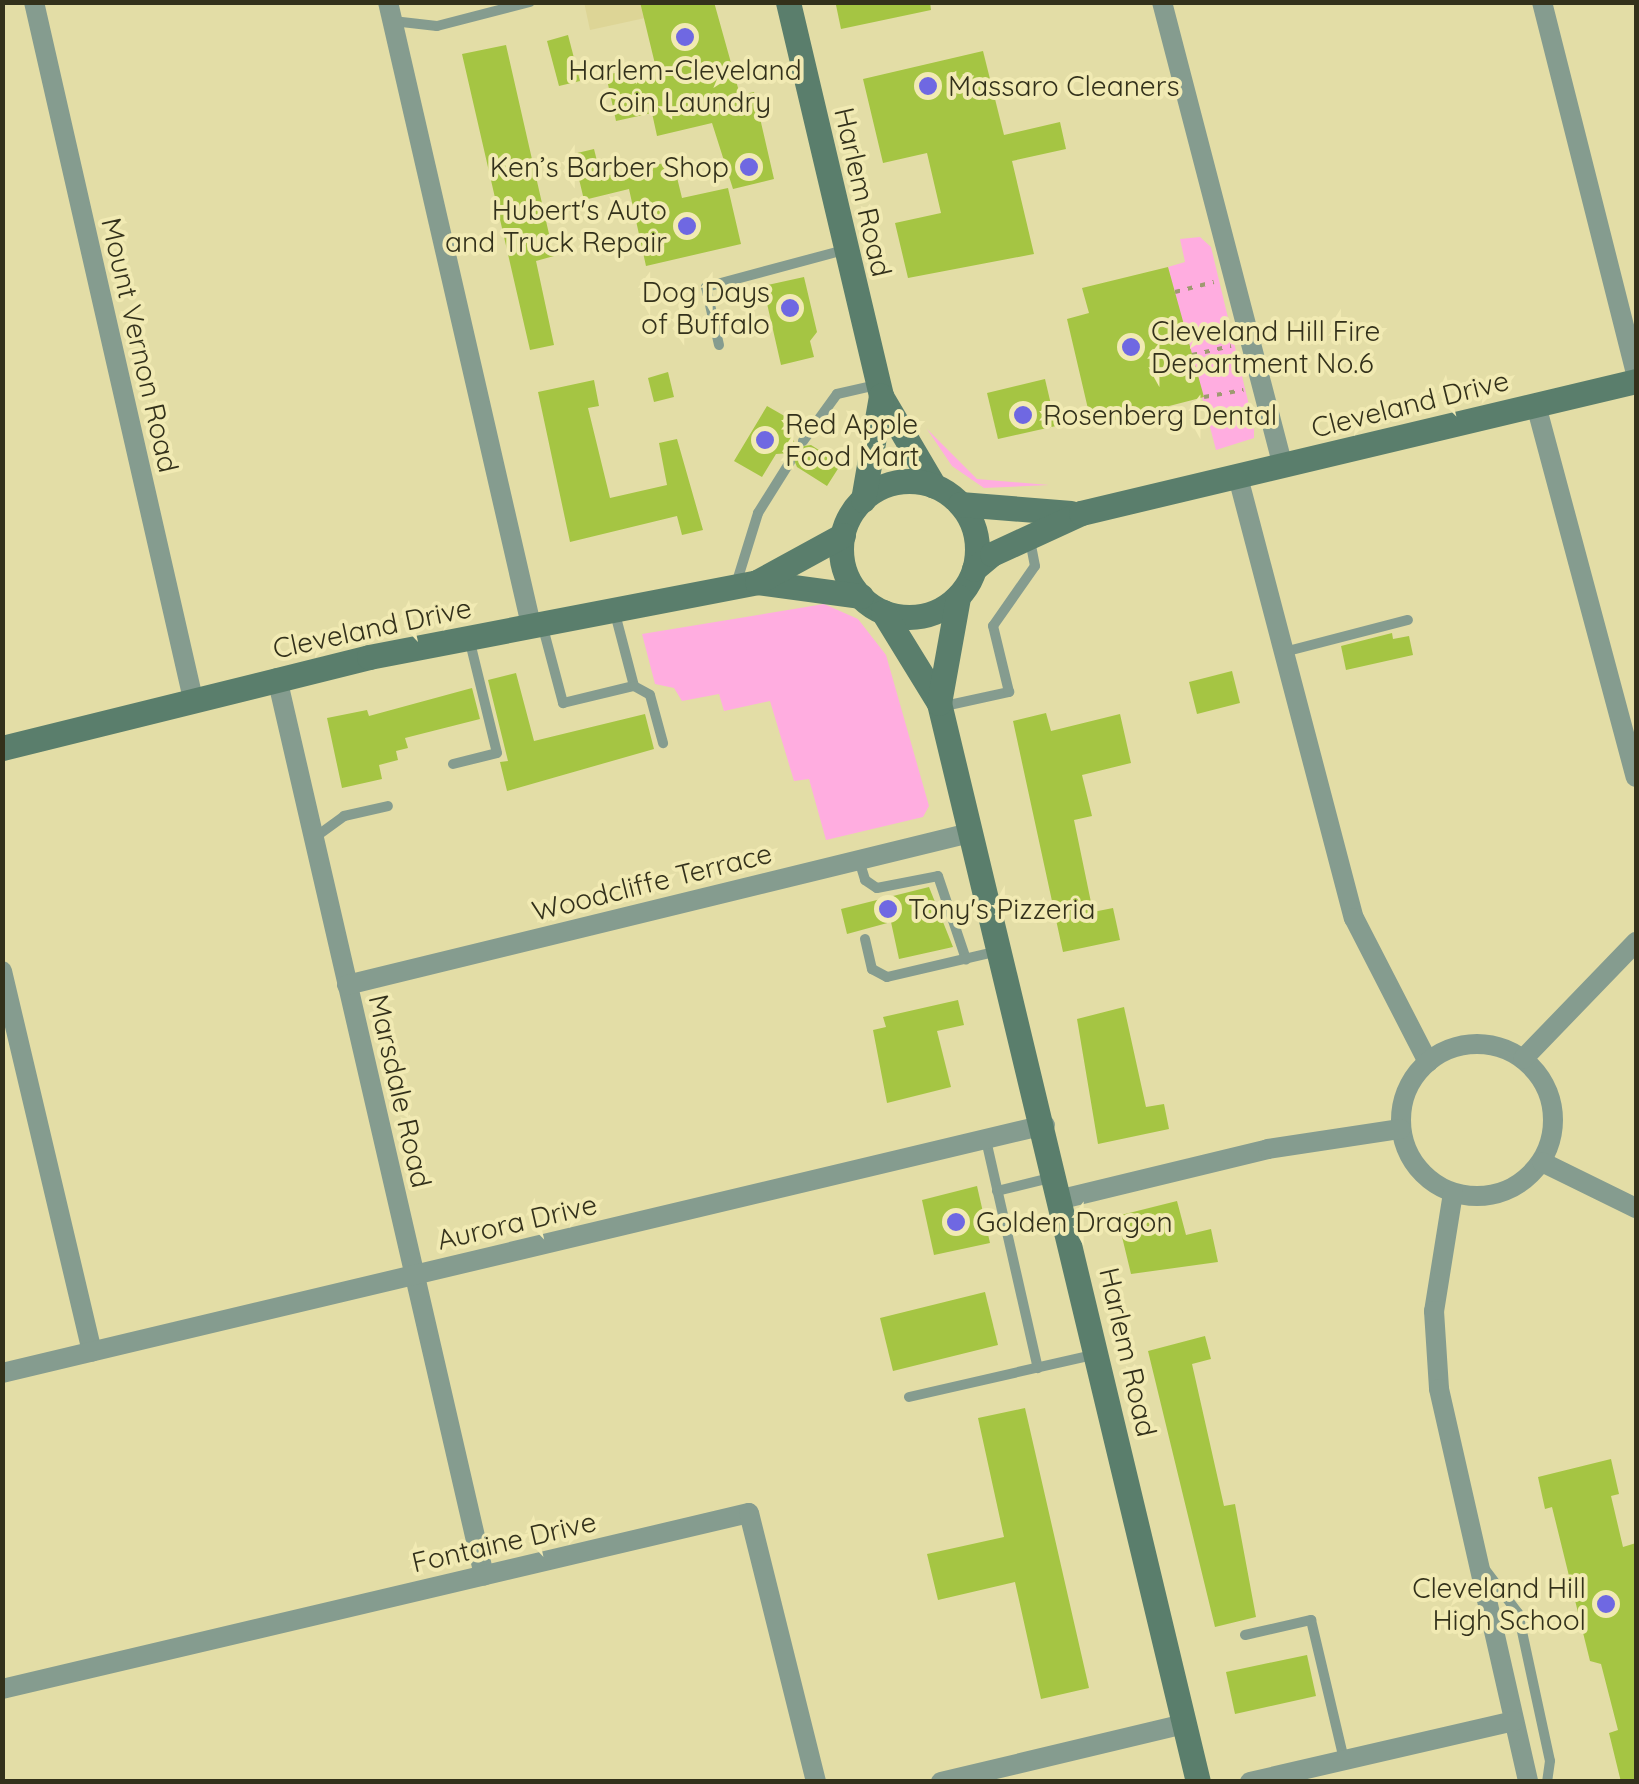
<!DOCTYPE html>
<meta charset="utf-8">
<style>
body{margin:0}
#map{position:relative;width:1639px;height:1784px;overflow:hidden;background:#e3dda6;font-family:Quicksand,sans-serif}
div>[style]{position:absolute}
.built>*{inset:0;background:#ddd596}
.green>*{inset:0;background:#ffade0}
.building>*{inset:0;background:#a5c543}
.path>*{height:4px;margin-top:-2px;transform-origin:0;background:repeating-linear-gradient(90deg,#9e9a70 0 5px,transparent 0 13px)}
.lane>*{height:10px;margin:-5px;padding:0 5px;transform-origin:5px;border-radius:5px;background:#859c8f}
.street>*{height:20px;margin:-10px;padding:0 10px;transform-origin:10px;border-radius:10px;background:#859c8f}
.street>.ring{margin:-10px;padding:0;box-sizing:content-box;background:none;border:20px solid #859c8f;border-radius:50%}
.secondary>*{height:25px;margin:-12.5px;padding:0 12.5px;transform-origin:12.5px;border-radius:12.5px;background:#5a7e6c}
.secondary>.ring{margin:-12.5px;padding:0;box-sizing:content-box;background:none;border:25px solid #5a7e6c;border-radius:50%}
.dots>*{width:28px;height:28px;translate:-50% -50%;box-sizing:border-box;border:5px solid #f1eab3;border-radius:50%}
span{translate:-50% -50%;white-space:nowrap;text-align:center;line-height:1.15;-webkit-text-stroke:8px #f1eab3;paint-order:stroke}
.poi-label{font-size:28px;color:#33311b}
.left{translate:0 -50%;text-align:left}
.right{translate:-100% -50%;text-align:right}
.street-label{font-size:28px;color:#33311b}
.frame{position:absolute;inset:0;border:5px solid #33311b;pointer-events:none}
</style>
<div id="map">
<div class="built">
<div style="clip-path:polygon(584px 2px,714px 3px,590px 30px)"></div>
</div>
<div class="green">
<div style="clip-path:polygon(1200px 237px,1211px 247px,1254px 426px,1254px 438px,1216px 450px,1168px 267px,1185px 262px,1180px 239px)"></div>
<div style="clip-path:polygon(927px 429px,977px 479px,1049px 485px,984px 488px,952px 466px)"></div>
<div style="clip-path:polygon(824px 604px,858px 619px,886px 655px,929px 806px,923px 817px,826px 840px,809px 779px,794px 781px,770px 701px,724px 711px,719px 694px,682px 701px,674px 688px,655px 684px,642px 634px)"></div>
</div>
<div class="building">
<div style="clip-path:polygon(640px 2px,714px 2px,740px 95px,754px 92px,774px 179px,733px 189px,712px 123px,657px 136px,652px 113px,616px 121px,606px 75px,655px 64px)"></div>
<div style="clip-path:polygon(930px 2px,931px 10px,841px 29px,836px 5px)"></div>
<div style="clip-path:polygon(568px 35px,580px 81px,559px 86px,547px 41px)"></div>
<div style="clip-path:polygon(506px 45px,554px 256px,536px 261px,554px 345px,530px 350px,462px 54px)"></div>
<div style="clip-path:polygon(983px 51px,1004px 135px,1060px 122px,1066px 149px,1012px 161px,1034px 254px,908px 278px,895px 223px,941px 213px,927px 153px,883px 163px,863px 79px)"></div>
<div style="clip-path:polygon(594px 149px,601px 177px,673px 161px,682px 198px,728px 188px,741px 244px,646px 266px,629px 189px,584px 200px,573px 154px)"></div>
<div style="clip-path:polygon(1168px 267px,1204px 397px,1092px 426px,1067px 319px,1089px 313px,1082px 288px)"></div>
<div style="clip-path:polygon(804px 277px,817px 332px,810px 341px,814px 357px,781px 365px,763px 286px)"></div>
<div style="clip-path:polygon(668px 372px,674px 397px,654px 402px,648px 378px)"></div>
<div style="clip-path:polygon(1045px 379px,1056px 426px,998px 439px,987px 393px)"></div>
<div style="clip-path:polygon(594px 380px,599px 406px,588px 408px,610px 498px,667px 485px,659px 443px,677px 439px,703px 530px,682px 535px,677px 516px,570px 542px,538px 392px)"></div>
<div style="clip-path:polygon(767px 406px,795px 422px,789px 432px,797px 447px,811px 445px,841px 464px,827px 486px,797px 467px,791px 453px,776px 454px,762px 477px,734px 461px)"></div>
<div style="clip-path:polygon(1392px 633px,1393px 639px,1409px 636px,1413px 655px,1346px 670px,1341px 646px)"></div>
<div style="clip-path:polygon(1232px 671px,1240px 703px,1197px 714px,1189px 682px)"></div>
<div style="clip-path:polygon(516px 673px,534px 741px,645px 714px,654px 749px,507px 791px,500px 762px,508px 761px,488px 680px)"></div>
<div style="clip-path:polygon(472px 688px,480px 719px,405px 738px,408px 748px,396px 751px,398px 760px,379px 765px,382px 779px,342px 788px,327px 718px,367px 710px,369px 716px)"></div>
<div style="clip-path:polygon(1046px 713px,1051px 731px,1120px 714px,1131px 763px,1082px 775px,1092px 816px,1074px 820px,1093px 912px,1113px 908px,1120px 940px,1063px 952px,1013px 721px)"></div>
<div style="clip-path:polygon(929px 887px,953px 947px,899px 959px,891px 922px,847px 934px,841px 909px)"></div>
<div style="clip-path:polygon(958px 1000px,964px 1025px,937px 1031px,951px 1087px,887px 1103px,873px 1030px,886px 1027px,883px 1017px)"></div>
<div style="clip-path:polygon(1124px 1007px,1146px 1107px,1164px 1104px,1169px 1129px,1098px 1144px,1077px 1019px)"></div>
<div style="clip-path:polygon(977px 1186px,990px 1243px,934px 1255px,922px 1200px)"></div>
<div style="clip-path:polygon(1177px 1201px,1186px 1235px,1211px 1229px,1218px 1262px,1131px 1274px,1117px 1216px)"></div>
<div style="clip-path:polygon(985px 1292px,998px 1345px,893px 1371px,880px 1318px)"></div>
<div style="clip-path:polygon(1205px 1336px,1211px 1359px,1192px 1364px,1224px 1506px,1235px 1504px,1256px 1617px,1215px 1627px,1148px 1351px)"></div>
<div style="clip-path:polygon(1025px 1408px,1089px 1688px,1041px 1699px,1015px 1582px,938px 1600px,927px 1554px,1004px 1537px,978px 1418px)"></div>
<div style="clip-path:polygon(1611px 1459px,1619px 1494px,1611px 1496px,1623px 1547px,1636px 1543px,1636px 1782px,1621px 1782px,1609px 1733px,1618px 1730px,1601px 1664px,1590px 1661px,1552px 1507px,1545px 1509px,1538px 1477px)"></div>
<div style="clip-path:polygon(1307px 1655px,1316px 1696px,1235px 1714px,1226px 1672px)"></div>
</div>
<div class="path">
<div style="left:1175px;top:292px;width:40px;rotate:-14.4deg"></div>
<div style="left:1192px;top:355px;width:40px;rotate:-13deg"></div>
<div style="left:1204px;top:397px;width:40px;rotate:-10deg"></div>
</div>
<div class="lane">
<div style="left:393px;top:21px;width:44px;rotate:6.5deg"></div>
<div style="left:437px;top:26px;width:96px;rotate:-14.5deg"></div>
<div style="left:719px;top:345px;width:59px;rotate:-102.6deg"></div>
<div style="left:706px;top:287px;width:143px;rotate:-15deg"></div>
<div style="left:803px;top:441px;width:58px;rotate:-54.1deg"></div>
<div style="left:837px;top:394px;width:41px;rotate:-12.7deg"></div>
<div style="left:737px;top:581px;width:71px;rotate:-72.8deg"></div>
<div style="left:758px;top:513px;width:60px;rotate:-57.9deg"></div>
<div style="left:542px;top:624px;width:82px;rotate:75.1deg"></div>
<div style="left:563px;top:703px;width:73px;rotate:-13.5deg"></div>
<div style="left:634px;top:686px;width:79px;rotate:-104.7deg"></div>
<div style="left:1284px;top:652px;width:128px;rotate:-14.5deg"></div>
<div style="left:634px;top:686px;width:18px;rotate:29deg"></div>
<div style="left:650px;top:695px;width:50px;rotate:74.8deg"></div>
<div style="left:940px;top:707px;width:71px;rotate:-12.3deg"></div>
<div style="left:1009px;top:692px;width:68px;rotate:-103.6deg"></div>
<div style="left:993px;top:626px;width:73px;rotate:-55deg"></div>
<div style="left:1035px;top:566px;width:26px;rotate:-101deg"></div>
<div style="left:453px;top:764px;width:45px;rotate:-14deg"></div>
<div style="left:497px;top:753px;width:118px;rotate:-103.7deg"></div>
<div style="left:314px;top:838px;width:37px;rotate:-36deg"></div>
<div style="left:344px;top:816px;width:45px;rotate:-12.8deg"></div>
<div style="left:859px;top:860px;width:21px;rotate:73deg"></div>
<div style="left:865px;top:880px;width:14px;rotate:34deg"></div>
<div style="left:877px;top:888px;width:62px;rotate:-11.1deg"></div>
<div style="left:938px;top:876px;width:88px;rotate:71.4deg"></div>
<div style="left:865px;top:939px;width:31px;rotate:77deg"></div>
<div style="left:872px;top:969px;width:17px;rotate:28deg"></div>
<div style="left:887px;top:977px;width:115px;rotate:-13.1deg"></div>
<div style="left:986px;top:1140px;width:234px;rotate:77.2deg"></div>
<div style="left:997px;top:1191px;width:55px;rotate:-13.8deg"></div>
<div style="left:909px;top:1397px;width:188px;rotate:-12.9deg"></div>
<div style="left:1484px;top:1568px;width:56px;rotate:52.9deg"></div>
<div style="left:1518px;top:1613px;width:151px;rotate:77.8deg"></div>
<div style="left:1550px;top:1761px;width:21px;rotate:98deg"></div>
<div style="left:1245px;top:1635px;width:68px;rotate:-12.8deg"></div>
<div style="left:1311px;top:1620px;width:144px;rotate:76.7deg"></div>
</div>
<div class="street">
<div style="left:34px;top:2px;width:715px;rotate:77.15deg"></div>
<div style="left:388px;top:2px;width:639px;rotate:77.07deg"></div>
<div style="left:1162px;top:2px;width:480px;rotate:75.4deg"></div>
<div style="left:1542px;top:2px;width:383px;rotate:75.8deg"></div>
<div style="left:1536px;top:405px;width:385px;rotate:75deg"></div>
<div style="left:1238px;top:477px;width:456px;rotate:75.3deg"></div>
<div style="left:1354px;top:918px;width:162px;rotate:62.8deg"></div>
<div style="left:277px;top:678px;width:921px;rotate:77.01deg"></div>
<div style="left:2px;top:971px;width:391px;rotate:76.7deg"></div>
<div style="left:347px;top:985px;width:641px;rotate:-13.71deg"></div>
<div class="ring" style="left:1401px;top:1044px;width:132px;height:132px"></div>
<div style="left:1523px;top:1059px;width:163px;rotate:-46deg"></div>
<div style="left:1542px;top:1162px;width:105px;rotate:26.1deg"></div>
<div style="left:1453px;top:1193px;width:120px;rotate:99.1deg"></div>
<div style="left:1434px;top:1311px;width:78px;rotate:86.3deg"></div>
<div style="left:1439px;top:1389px;width:403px;rotate:77.2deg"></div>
<div style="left:1062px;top:1199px;width:212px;rotate:-13.6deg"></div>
<div style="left:1268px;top:1149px;width:134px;rotate:-8.6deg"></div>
<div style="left:2px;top:1373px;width:1072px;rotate:-13.38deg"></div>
<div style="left:2px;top:1689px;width:767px;rotate:-13.26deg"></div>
<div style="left:749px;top:1513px;width:277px;rotate:76deg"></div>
<div style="left:941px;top:1782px;width:251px;rotate:-13.4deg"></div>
<div style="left:1250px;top:1782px;width:271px;rotate:-13deg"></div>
</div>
<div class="secondary">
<div style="left:788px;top:2px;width:405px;rotate:76.7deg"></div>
<div style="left:881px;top:396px;width:104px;rotate:59.5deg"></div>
<div class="ring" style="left:841px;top:481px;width:111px;height:111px"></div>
<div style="left:863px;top:500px;width:106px;rotate:-80.2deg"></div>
<div style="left:960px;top:504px;width:111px;rotate:4.6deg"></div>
<div style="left:974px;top:569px;width:23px;rotate:-40deg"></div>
<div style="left:992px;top:554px;width:98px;rotate:-24.7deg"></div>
<div style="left:1081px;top:513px;width:570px;rotate:-13.38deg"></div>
<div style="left:757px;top:582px;width:105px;rotate:7.7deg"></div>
<div style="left:883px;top:612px;width:107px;rotate:58.4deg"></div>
<div style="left:939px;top:703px;width:1110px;rotate:76.5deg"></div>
<div style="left:939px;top:703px;width:108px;rotate:-79.8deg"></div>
<div style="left:2px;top:748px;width:378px;rotate:-13.9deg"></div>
<div style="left:369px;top:657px;width:395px;rotate:-10.9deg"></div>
<div style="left:757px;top:582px;width:98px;rotate:-28.7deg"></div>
</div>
<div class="dots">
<div style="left:685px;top:37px;background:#6f68e2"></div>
<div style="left:928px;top:86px;background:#6f68e2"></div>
<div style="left:749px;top:167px;background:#6f68e2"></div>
<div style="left:687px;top:226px;background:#6f68e2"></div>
<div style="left:790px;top:308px;background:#6f68e2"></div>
<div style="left:1131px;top:347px;background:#6f68e2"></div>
<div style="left:1023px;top:415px;background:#6f68e2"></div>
<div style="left:765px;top:440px;background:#6f68e2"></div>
<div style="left:888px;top:909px;background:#6f68e2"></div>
<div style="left:956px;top:1222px;background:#6f68e2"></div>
<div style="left:1606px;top:1604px;background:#6f68e2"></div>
</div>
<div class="poi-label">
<span style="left:685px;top:86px">Harlem-Cleveland<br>Coin Laundry</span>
<span class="left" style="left:948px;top:86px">Massaro Cleaners</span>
<span class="right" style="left:729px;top:167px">Ken’s Barber Shop</span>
<span class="right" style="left:667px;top:226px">Hubert's Auto<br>and Truck Repair</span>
<span class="right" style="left:770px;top:308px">Dog Days<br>of Buffalo</span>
<span class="left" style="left:1151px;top:347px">Cleveland Hill Fire<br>Department No.6</span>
<span class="left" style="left:1043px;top:415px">Rosenberg Dental</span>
<span class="left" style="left:785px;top:440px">Red Apple<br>Food Mart</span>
<span class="left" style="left:908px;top:909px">Tony's Pizzeria</span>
<span class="left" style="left:976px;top:1222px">Golden Dragon</span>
<span class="right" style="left:1586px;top:1604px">Cleveland Hill<br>High School</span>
</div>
<div class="street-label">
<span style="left:863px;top:192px;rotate:77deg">Harlem Road</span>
<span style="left:140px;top:345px;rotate:77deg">Mount Vernon Road</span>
<span style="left:1410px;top:404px;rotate:-14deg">Cleveland Drive</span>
<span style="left:372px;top:628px;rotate:-12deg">Cleveland Drive</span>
<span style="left:652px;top:882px;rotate:-14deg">Woodcliffe Terrace</span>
<span style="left:400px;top:1091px;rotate:77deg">Marsdale Road</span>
<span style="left:517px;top:1222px;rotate:-13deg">Aurora Drive</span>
<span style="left:1128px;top:1352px;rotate:77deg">Harlem Road</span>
<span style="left:504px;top:1542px;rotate:-13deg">Fontaine Drive</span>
</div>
<div class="frame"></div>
</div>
